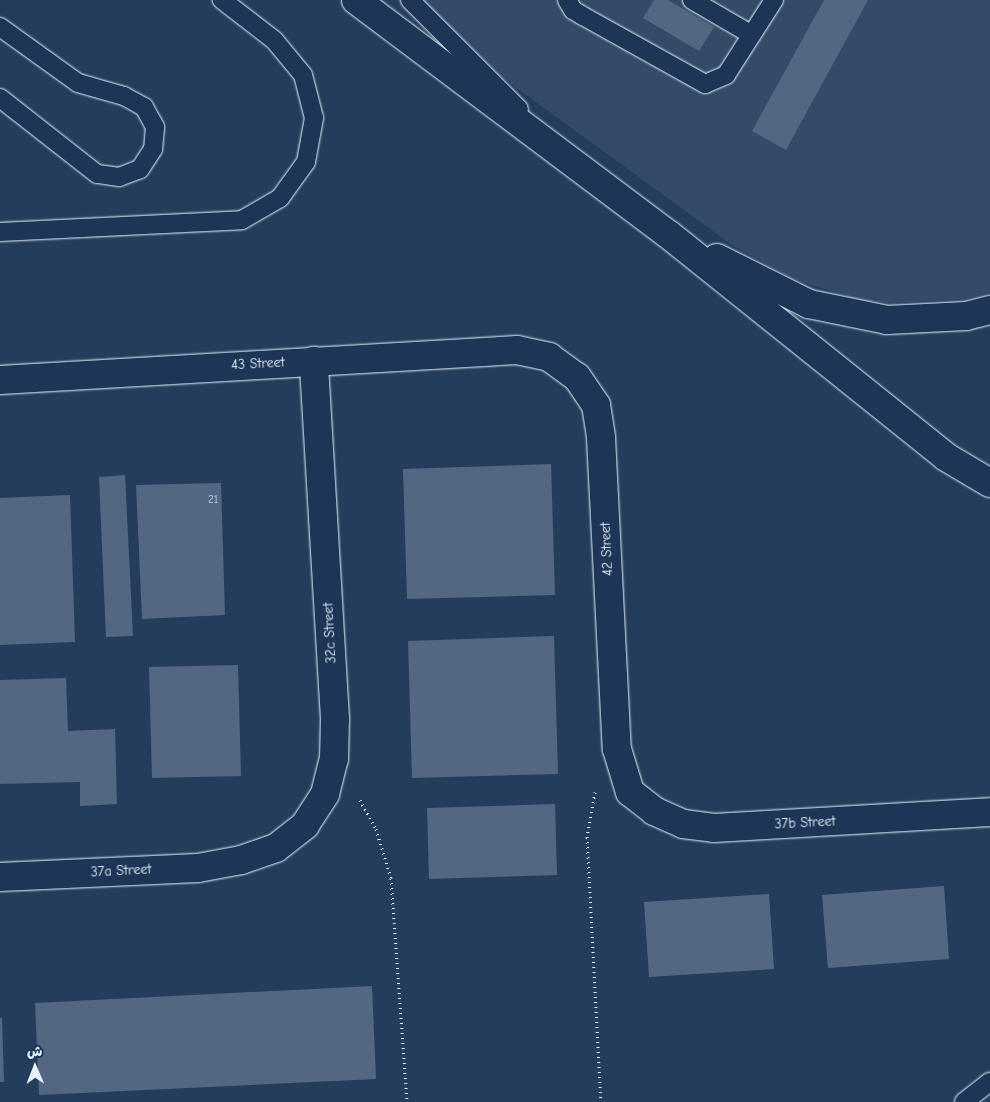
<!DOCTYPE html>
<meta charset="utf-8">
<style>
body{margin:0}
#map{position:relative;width:990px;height:1102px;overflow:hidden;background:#253d5d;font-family:"Comic Neue","Playpen Sans Arabic",sans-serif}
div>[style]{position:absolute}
.built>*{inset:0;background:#334a68}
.building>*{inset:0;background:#536782}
.path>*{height:3px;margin-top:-1.5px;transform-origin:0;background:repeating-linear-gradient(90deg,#e8f1f8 0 1px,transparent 0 5px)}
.roads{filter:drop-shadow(0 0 1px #e8f1f8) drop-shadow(0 0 1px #e8f1f8)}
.lane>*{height:18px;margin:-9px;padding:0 9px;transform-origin:9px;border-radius:9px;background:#1d3557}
.street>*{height:28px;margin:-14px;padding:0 14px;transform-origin:14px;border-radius:14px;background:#1d3557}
.secondary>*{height:28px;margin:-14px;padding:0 14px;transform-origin:14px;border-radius:14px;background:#1d3557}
span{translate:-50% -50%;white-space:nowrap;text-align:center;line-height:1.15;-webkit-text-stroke:4.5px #1d3557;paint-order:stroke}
.number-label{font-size:11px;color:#c3ceda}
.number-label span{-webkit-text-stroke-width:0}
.street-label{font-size:14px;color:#e8f1f8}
.north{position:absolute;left:10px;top:1042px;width:50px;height:50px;-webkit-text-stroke:4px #1d3557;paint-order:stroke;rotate:359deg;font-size:14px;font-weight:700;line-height:20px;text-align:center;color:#e8f1f8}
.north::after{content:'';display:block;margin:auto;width:18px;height:22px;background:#e8f1f8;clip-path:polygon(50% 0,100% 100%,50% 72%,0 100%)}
</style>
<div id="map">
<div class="built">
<div style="clip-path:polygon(396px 0,990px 0,990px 293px,964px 299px,889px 303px,856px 299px,791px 278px,732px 245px)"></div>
</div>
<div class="building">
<div style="clip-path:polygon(654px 0,668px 0,714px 27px,699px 51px,643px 18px)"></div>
<div style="clip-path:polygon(824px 0,868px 0,786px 150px,752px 131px)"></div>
<div style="clip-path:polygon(551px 464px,555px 595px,407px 599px,403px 469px)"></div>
<div style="clip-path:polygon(125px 475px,133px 636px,106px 637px,99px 477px)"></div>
<div style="clip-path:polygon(221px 483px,225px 615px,142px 619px,136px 485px)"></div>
<div style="clip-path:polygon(70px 495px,75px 642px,0 645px,0 498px)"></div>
<div style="clip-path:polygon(554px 636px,558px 774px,412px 778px,408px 641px)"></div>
<div style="clip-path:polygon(238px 665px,241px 776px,152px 778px,149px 667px)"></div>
<div style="clip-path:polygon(66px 678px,68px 731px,115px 729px,117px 804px,80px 806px,80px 782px,0 784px,0 680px)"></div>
<div style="clip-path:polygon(555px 804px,557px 875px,429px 879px,427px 808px)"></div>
<div style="clip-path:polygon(944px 886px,949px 959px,828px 968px,822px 895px)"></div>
<div style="clip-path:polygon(769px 894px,774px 969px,649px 977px,644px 902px)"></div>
<div style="clip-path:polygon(372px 986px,376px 1079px,39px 1095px,35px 1003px)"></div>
<div style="clip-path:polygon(0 1018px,2px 1018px,4px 1082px,0 1082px)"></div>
</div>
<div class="path">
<div style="left:595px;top:792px;width:46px;rotate:100.1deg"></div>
<div style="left:587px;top:837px;width:265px;rotate:87deg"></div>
<div style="left:360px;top:800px;width:33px;rotate:61deg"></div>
<div style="left:376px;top:829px;width:51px;rotate:73deg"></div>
<div style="left:391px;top:878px;width:225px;rotate:85.9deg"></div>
</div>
<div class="roads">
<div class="lane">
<div style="left:410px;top:0;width:154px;rotate:45deg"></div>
<div style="left:567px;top:0;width:12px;rotate:59deg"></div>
<div style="left:573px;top:10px;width:12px;rotate:31deg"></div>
<div style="left:583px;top:16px;width:140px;rotate:29.1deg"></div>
<div style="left:705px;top:84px;width:23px;rotate:-23deg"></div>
<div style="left:726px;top:75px;width:89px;rotate:-57.4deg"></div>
<div style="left:692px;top:0;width:69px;rotate:30.3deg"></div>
<div style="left:0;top:27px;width:96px;rotate:35.7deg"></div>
<div style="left:78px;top:83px;width:48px;rotate:15.8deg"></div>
<div style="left:124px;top:96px;width:23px;rotate:29deg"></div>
<div style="left:144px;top:107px;width:23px;rotate:61deg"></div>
<div style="left:155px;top:127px;width:22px;rotate:95deg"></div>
<div style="left:153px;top:149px;width:24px;rotate:123deg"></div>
<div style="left:140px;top:169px;width:22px;rotate:159deg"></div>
<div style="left:119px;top:177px;width:22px;rotate:-172deg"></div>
<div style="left:97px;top:174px;width:123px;rotate:-141.9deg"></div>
<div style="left:0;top:232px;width:242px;rotate:-2.8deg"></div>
<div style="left:242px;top:220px;width:44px;rotate:-30.1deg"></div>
<div style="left:280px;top:198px;width:44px;rotate:-54.2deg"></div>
<div style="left:306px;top:162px;width:45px;rotate:-79.7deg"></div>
<div style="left:314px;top:118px;width:44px;rotate:-104.3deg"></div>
<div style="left:303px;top:75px;width:45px;rotate:-129.6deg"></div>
<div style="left:274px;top:40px;width:66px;rotate:-142.4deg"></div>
<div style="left:964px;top:1102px;width:33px;rotate:-38deg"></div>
</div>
<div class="street">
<div style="left:0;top:380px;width:518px;rotate:-3.32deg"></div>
<div style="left:517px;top:350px;width:33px;rotate:12deg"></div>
<div style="left:549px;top:357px;width:34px;rotate:36deg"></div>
<div style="left:577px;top:377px;width:34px;rotate:56deg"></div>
<div style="left:596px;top:405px;width:33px;rotate:81deg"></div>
<div style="left:601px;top:438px;width:311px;rotate:87.1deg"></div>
<div style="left:617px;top:749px;width:45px;rotate:73.2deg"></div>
<div style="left:630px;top:792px;width:31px;rotate:38deg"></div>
<div style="left:654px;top:811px;width:32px;rotate:24deg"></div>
<div style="left:683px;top:824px;width:31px;rotate:7deg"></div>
<div style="left:714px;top:828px;width:276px;rotate:-3.3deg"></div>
<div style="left:0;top:877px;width:198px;rotate:-2.6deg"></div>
<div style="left:198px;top:868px;width:44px;rotate:-10.5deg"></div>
<div style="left:241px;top:860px;width:37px;rotate:-19deg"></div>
<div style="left:276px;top:848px;width:37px;rotate:-38deg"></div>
<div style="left:305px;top:825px;width:37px;rotate:-57deg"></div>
<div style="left:325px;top:794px;width:36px;rotate:-76deg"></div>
<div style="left:334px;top:759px;width:40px;rotate:-88.6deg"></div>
<div style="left:335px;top:719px;width:359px;rotate:-93.4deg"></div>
</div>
<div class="secondary">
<div style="left:356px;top:0;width:390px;rotate:36.9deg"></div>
<div style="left:668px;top:234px;width:356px;rotate:38.7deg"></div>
<div style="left:946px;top:457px;width:51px;rotate:30.6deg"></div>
<div style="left:717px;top:258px;width:103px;rotate:26.6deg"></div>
<div style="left:809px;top:304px;width:80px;rotate:11.6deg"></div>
<div style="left:887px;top:320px;width:79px;rotate:-2.9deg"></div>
<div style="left:966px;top:316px;width:25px;rotate:-14deg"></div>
</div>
</div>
<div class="number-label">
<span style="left:213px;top:500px">21</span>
</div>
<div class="street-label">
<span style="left:258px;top:364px;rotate:-3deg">43 Street</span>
<span style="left:607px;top:549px;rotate:-93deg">42 Street</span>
<span style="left:330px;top:633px;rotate:-93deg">32c Street</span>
<span style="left:805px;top:823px;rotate:-3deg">37b Street</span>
<span style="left:121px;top:871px;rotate:-3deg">37a Street</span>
</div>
<div class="north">ش</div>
</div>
